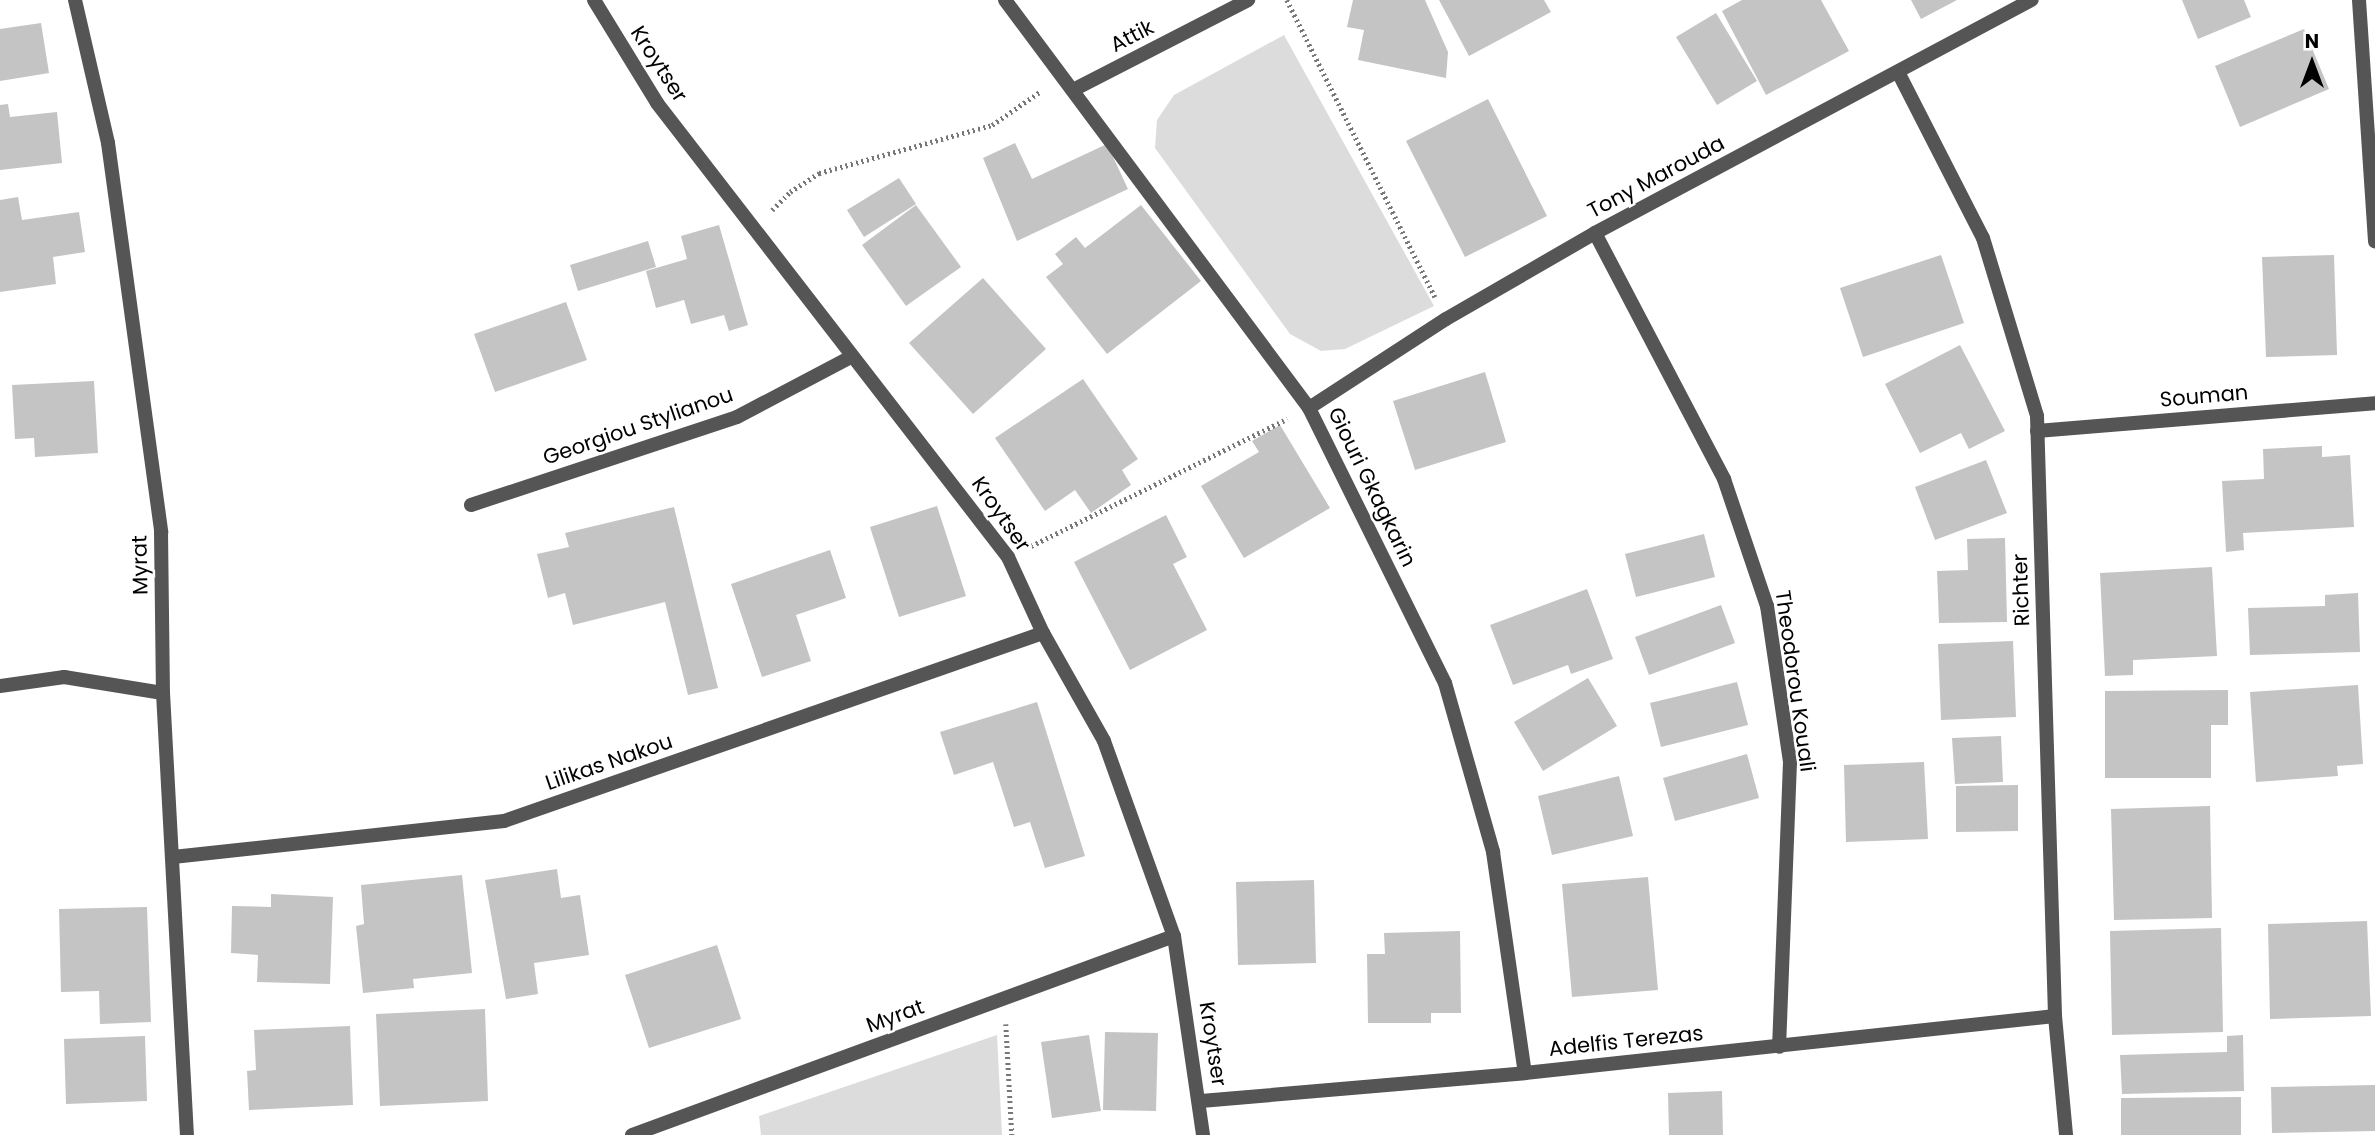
<!DOCTYPE html>
<style>
body{margin:0}
#map{position:relative;width:2375px;height:1135px;overflow:hidden;background:#fff;font-family:Poppins,sans-serif}
div>[style]{position:absolute}
.green>*{inset:0;background:#dcdcdc}
.building>*{inset:0;background:#c4c4c4}
.path>*{height:4.5px;margin-top:-2.25px;transform-origin:0;background:repeating-linear-gradient(90deg,#777 0 2px,transparent 0 5.5px)}
.minor>*{height:14px;margin:-7px;padding:0 7px;transform-origin:7px;border-radius:7px;background:#555}
span{translate:-50% -50%;white-space:nowrap;text-align:center;line-height:1.15;-webkit-text-stroke:5px #fff;paint-order:stroke}
.street-label{font-size:21px;color:#000}
.north{position:absolute;left:2277px;top:28px;width:70px;height:70px;-webkit-text-stroke:5px #fff;paint-order:stroke;rotate:0deg;font-size:19px;font-weight:700;line-height:28px;text-align:center;color:#000}
.north::after{content:'';display:block;margin:auto;width:24px;height:32px;background:#000;clip-path:polygon(50% 0,100% 100%,50% 72%,0 100%)}
</style>
<div id="map">
<div class="green">
<div style="clip-path:polygon(1284px 35px,1434px 306px,1345px 349px,1321px 351px,1290px 334px,1155px 148px,1157px 120px,1174px 95px)"></div>
<div style="clip-path:polygon(997px 1035px,1002px 1135px,761px 1135px,759px 1116px)"></div>
</div>
<div class="building">
<div style="clip-path:polygon(1353px 0,1425px 0,1448px 52px,1446px 78px,1358px 60px,1364px 30px,1347px 27px)"></div>
<div style="clip-path:polygon(1439px 0,1544px 0,1551px 12px,1469px 56px)"></div>
<div style="clip-path:polygon(1742px 0,1821px 0,1849px 51px,1766px 95px,1722px 11px)"></div>
<div style="clip-path:polygon(1911px 0,1957px 0,1921px 19px)"></div>
<div style="clip-path:polygon(2182px 0,2244px 0,2251px 17px,2198px 39px)"></div>
<div style="clip-path:polygon(1716px 13px,1757px 81px,1717px 105px,1676px 37px)"></div>
<div style="clip-path:polygon(41px 23px,49px 73px,0 81px,0 29px)"></div>
<div style="clip-path:polygon(2304px 29px,2329px 89px,2240px 127px,2215px 66px)"></div>
<div style="clip-path:polygon(1488px 99px,1547px 216px,1465px 257px,1406px 141px)"></div>
<div style="clip-path:polygon(8px 104px,10px 117px,57px 112px,62px 163px,0 170px,0 105px)"></div>
<div style="clip-path:polygon(1015px 143px,1032px 179px,1107px 144px,1128px 189px,1017px 241px,983px 158px)"></div>
<div style="clip-path:polygon(899px 178px,916px 204px,864px 237px,847px 210px)"></div>
<div style="clip-path:polygon(18px 197px,22px 220px,79px 212px,85px 252px,53px 257px,56px 284px,0 292px,0 200px)"></div>
<div style="clip-path:polygon(916px 205px,961px 267px,906px 306px,862px 245px)"></div>
<div style="clip-path:polygon(1141px 205px,1201px 281px,1107px 354px,1046px 277px,1063px 264px,1055px 254px,1076px 237px,1085px 248px)"></div>
<div style="clip-path:polygon(719px 225px,748px 325px,729px 331px,724px 315px,691px 324px,684px 300px,656px 308px,646px 271px,687px 259px,681px 236px)"></div>
<div style="clip-path:polygon(648px 241px,656px 267px,578px 291px,570px 265px)"></div>
<div style="clip-path:polygon(1941px 255px,1964px 323px,1863px 357px,1840px 288px)"></div>
<div style="clip-path:polygon(2334px 255px,2337px 355px,2266px 357px,2262px 257px)"></div>
<div style="clip-path:polygon(983px 278px,1046px 349px,973px 414px,909px 343px)"></div>
<div style="clip-path:polygon(566px 302px,587px 360px,495px 392px,474px 334px)"></div>
<div style="clip-path:polygon(1960px 345px,2005px 431px,1969px 449px,1961px 433px,1920px 453px,1885px 384px)"></div>
<div style="clip-path:polygon(1485px 372px,1506px 442px,1415px 470px,1393px 401px)"></div>
<div style="clip-path:polygon(1083px 379px,1138px 459px,1122px 470px,1131px 485px,1091px 513px,1075px 490px,1045px 511px,995px 438px)"></div>
<div style="clip-path:polygon(94px 381px,98px 453px,35px 457px,34px 438px,15px 439px,12px 385px)"></div>
<div style="clip-path:polygon(1280px 425px,1330px 508px,1244px 558px,1201px 486px,1259px 452px,1252px 441px)"></div>
<div style="clip-path:polygon(2322px 446px,2322px 457px,2350px 455px,2354px 527px,2243px 533px,2244px 550px,2226px 552px,2222px 481px,2264px 479px,2263px 449px)"></div>
<div style="clip-path:polygon(1986px 460px,2007px 513px,1935px 540px,1915px 487px)"></div>
<div style="clip-path:polygon(937px 506px,966px 596px,899px 617px,870px 527px)"></div>
<div style="clip-path:polygon(674px 507px,718px 688px,688px 695px,665px 602px,573px 625px,565px 593px,548px 598px,537px 554px,569px 547px,565px 533px)"></div>
<div style="clip-path:polygon(1166px 515px,1187px 557px,1173px 564px,1207px 630px,1130px 670px,1074px 562px)"></div>
<div style="clip-path:polygon(1704px 534px,1715px 577px,1636px 597px,1625px 554px)"></div>
<div style="clip-path:polygon(2005px 538px,2007px 622px,1939px 623px,1937px 571px,1968px 570px,1967px 539px)"></div>
<div style="clip-path:polygon(830px 550px,846px 598px,796px 615px,811px 661px,762px 677px,731px 584px)"></div>
<div style="clip-path:polygon(2212px 567px,2217px 656px,2133px 660px,2133px 675px,2105px 676px,2100px 573px)"></div>
<div style="clip-path:polygon(1587px 589px,1613px 659px,1571px 674px,1568px 665px,1513px 685px,1490px 625px)"></div>
<div style="clip-path:polygon(2358px 593px,2360px 652px,2250px 655px,2248px 608px,2325px 606px,2325px 595px)"></div>
<div style="clip-path:polygon(1721px 605px,1735px 643px,1649px 675px,1635px 637px)"></div>
<div style="clip-path:polygon(2013px 641px,2016px 717px,1941px 720px,1938px 644px)"></div>
<div style="clip-path:polygon(1588px 678px,1617px 726px,1543px 771px,1514px 722px)"></div>
<div style="clip-path:polygon(1737px 682px,1748px 725px,1661px 747px,1650px 703px)"></div>
<div style="clip-path:polygon(2358px 685px,2363px 764px,2337px 766px,2338px 776px,2256px 782px,2250px 692px)"></div>
<div style="clip-path:polygon(2228px 690px,2228px 725px,2211px 725px,2211px 778px,2105px 778px,2105px 691px)"></div>
<div style="clip-path:polygon(1037px 702px,1085px 856px,1045px 868px,1030px 822px,1014px 827px,993px 762px,954px 775px,940px 732px)"></div>
<div style="clip-path:polygon(2001px 736px,2003px 782px,1955px 784px,1952px 738px)"></div>
<div style="clip-path:polygon(1747px 754px,1759px 798px,1675px 821px,1663px 778px)"></div>
<div style="clip-path:polygon(1924px 762px,1928px 839px,1846px 842px,1844px 765px)"></div>
<div style="clip-path:polygon(1619px 776px,1633px 836px,1552px 855px,1538px 796px)"></div>
<div style="clip-path:polygon(2018px 785px,2018px 831px,1956px 832px,1956px 786px)"></div>
<div style="clip-path:polygon(2210px 806px,2212px 918px,2114px 920px,2111px 809px)"></div>
<div style="clip-path:polygon(557px 869px,561px 898px,580px 895px,589px 955px,534px 963px,538px 994px,506px 999px,485px 880px)"></div>
<div style="clip-path:polygon(462px 875px,472px 973px,413px 979px,414px 988px,363px 993px,356px 926px,364px 924px,361px 885px)"></div>
<div style="clip-path:polygon(1648px 877px,1658px 990px,1572px 997px,1562px 884px)"></div>
<div style="clip-path:polygon(1314px 880px,1316px 963px,1238px 965px,1236px 882px)"></div>
<div style="clip-path:polygon(271px 894px,333px 897px,330px 984px,257px 982px,258px 955px,231px 953px,232px 906px,271px 907px)"></div>
<div style="clip-path:polygon(147px 907px,151px 1022px,100px 1024px,99px 991px,61px 992px,59px 909px)"></div>
<div style="clip-path:polygon(2367px 921px,2371px 1016px,2270px 1019px,2268px 924px)"></div>
<div style="clip-path:polygon(2221px 928px,2223px 1032px,2112px 1035px,2110px 931px)"></div>
<div style="clip-path:polygon(1460px 931px,1461px 1013px,1431px 1013px,1431px 1023px,1368px 1023px,1367px 954px,1385px 954px,1384px 933px)"></div>
<div style="clip-path:polygon(717px 945px,741px 1019px,649px 1048px,625px 975px)"></div>
<div style="clip-path:polygon(485px 1009px,488px 1101px,380px 1106px,376px 1014px)"></div>
<div style="clip-path:polygon(350px 1026px,353px 1105px,249px 1110px,247px 1071px,256px 1070px,254px 1030px)"></div>
<div style="clip-path:polygon(1105px 1032px,1158px 1033px,1156px 1111px,1103px 1110px)"></div>
<div style="clip-path:polygon(1089px 1035px,1101px 1111px,1052px 1118px,1041px 1042px)"></div>
<div style="clip-path:polygon(2243px 1035px,2244px 1091px,2122px 1094px,2120px 1055px,2227px 1052px,2227px 1036px)"></div>
<div style="clip-path:polygon(145px 1036px,147px 1101px,66px 1104px,64px 1039px)"></div>
<div style="clip-path:polygon(2375px 1085px,2375px 1131px,2272px 1133px,2271px 1087px)"></div>
<div style="clip-path:polygon(1722px 1091px,1723px 1135px,1669px 1135px,1668px 1093px)"></div>
<div style="clip-path:polygon(2241px 1097px,2241px 1135px,2121px 1135px,2121px 1098px)"></div>
</div>
<div class="path">
<div style="left:1287px;top:0;width:332px;rotate:63.5deg"></div>
<div style="left:772px;top:210px;width:25px;rotate:-45deg"></div>
<div style="left:790px;top:192px;width:35px;rotate:-33deg"></div>
<div style="left:819px;top:173px;width:180px;rotate:-15.5deg"></div>
<div style="left:992px;top:125px;width:60px;rotate:-34.8deg"></div>
<div style="left:1031px;top:546px;width:286px;rotate:-26.4deg"></div>
<div style="left:1006px;top:1024px;width:111px;rotate:86.9deg"></div>
</div>
<div class="minor">
<div style="left:75px;top:0;width:147px;rotate:77deg"></div>
<div style="left:108px;top:143px;width:393px;rotate:82.2deg"></div>
<div style="left:161px;top:532px;width:161px;rotate:89.3deg"></div>
<div style="left:163px;top:693px;width:443px;rotate:86.9deg"></div>
<div style="left:594px;top:0;width:121px;rotate:58.5deg"></div>
<div style="left:657px;top:103px;width:574px;rotate:52.29deg"></div>
<div style="left:1008px;top:557px;width:84px;rotate:65.3deg"></div>
<div style="left:1043px;top:633px;width:124px;rotate:60.5deg"></div>
<div style="left:1104px;top:741px;width:207px;rotate:70.3deg"></div>
<div style="left:1174px;top:936px;width:201px;rotate:81.7deg"></div>
<div style="left:1005px;top:0;width:509px;rotate:53.31deg"></div>
<div style="left:1309px;top:408px;width:307px;rotate:63.7deg"></div>
<div style="left:1445px;top:683px;width:176px;rotate:74.1deg"></div>
<div style="left:1493px;top:852px;width:223px;rotate:81.8deg"></div>
<div style="left:2359px;top:0;width:242px;rotate:86.2deg"></div>
<div style="left:1898px;top:72px;width:186px;rotate:62.9deg"></div>
<div style="left:1983px;top:238px;width:186px;rotate:73.1deg"></div>
<div style="left:2037px;top:416px;width:600px;rotate:88.28deg"></div>
<div style="left:2055px;top:1016px;width:120px;rotate:84.7deg"></div>
<div style="left:1073px;top:90px;width:197px;rotate:-27.2deg"></div>
<div style="left:1595px;top:233px;width:278px;rotate:62.3deg"></div>
<div style="left:1724px;top:479px;width:134px;rotate:71.3deg"></div>
<div style="left:1767px;top:606px;width:158px;rotate:81.6deg"></div>
<div style="left:1790px;top:762px;width:285px;rotate:92.2deg"></div>
<div style="left:1309px;top:408px;width:163px;rotate:-33deg"></div>
<div style="left:1446px;top:319px;width:172px;rotate:-30deg"></div>
<div style="left:1595px;top:233px;width:495px;rotate:-28.1deg"></div>
<div style="left:2037px;top:431px;width:339px;rotate:-4.7deg"></div>
<div style="left:471px;top:505px;width:280px;rotate:-18.3deg"></div>
<div style="left:737px;top:417px;width:129px;rotate:-27.8deg"></div>
<div style="left:0;top:686px;width:65px;rotate:-8deg"></div>
<div style="left:64px;top:677px;width:100px;rotate:9.2deg"></div>
<div style="left:173px;top:857px;width:333px;rotate:-6.2deg"></div>
<div style="left:504px;top:821px;width:571px;rotate:-19.23deg"></div>
<div style="left:1201px;top:1101px;width:325px;rotate:-4.9deg"></div>
<div style="left:1525px;top:1073px;width:533px;rotate:-6.14deg"></div>
<div style="left:632px;top:1135px;width:577px;rotate:-20.16deg"></div>
</div>
<div class="street-label">
<span style="left:1132px;top:36px;rotate:-27deg">Attik</span>
<span style="left:659px;top:64px;rotate:57deg">Kroytser</span>
<span style="left:1656px;top:177px;rotate:-28deg">Tony Marouda</span>
<span style="left:2204px;top:396px;rotate:-5deg">Souman</span>
<span style="left:638px;top:426px;rotate:-19deg">Georgiou Stylianou</span>
<span style="left:1372px;top:487px;rotate:64deg">Giouri Gkagkarin</span>
<span style="left:1001px;top:514px;rotate:55deg">Kroytser</span>
<span style="left:140px;top:565px;rotate:-91deg">Myrat</span>
<span style="left:2021px;top:590px;rotate:-92deg">Richter</span>
<span style="left:1795px;top:681px;rotate:82deg">Theodorou Kouali</span>
<span style="left:609px;top:762px;rotate:-19deg">Lilikas Nakou</span>
<span style="left:895px;top:1016px;rotate:-20deg">Myrat</span>
<span style="left:1626px;top:1041px;rotate:-6deg">Adelfis Terezas</span>
<span style="left:1213px;top:1044px;rotate:81deg">Kroytser</span>
</div>
<div class="north">N</div>
</div>
